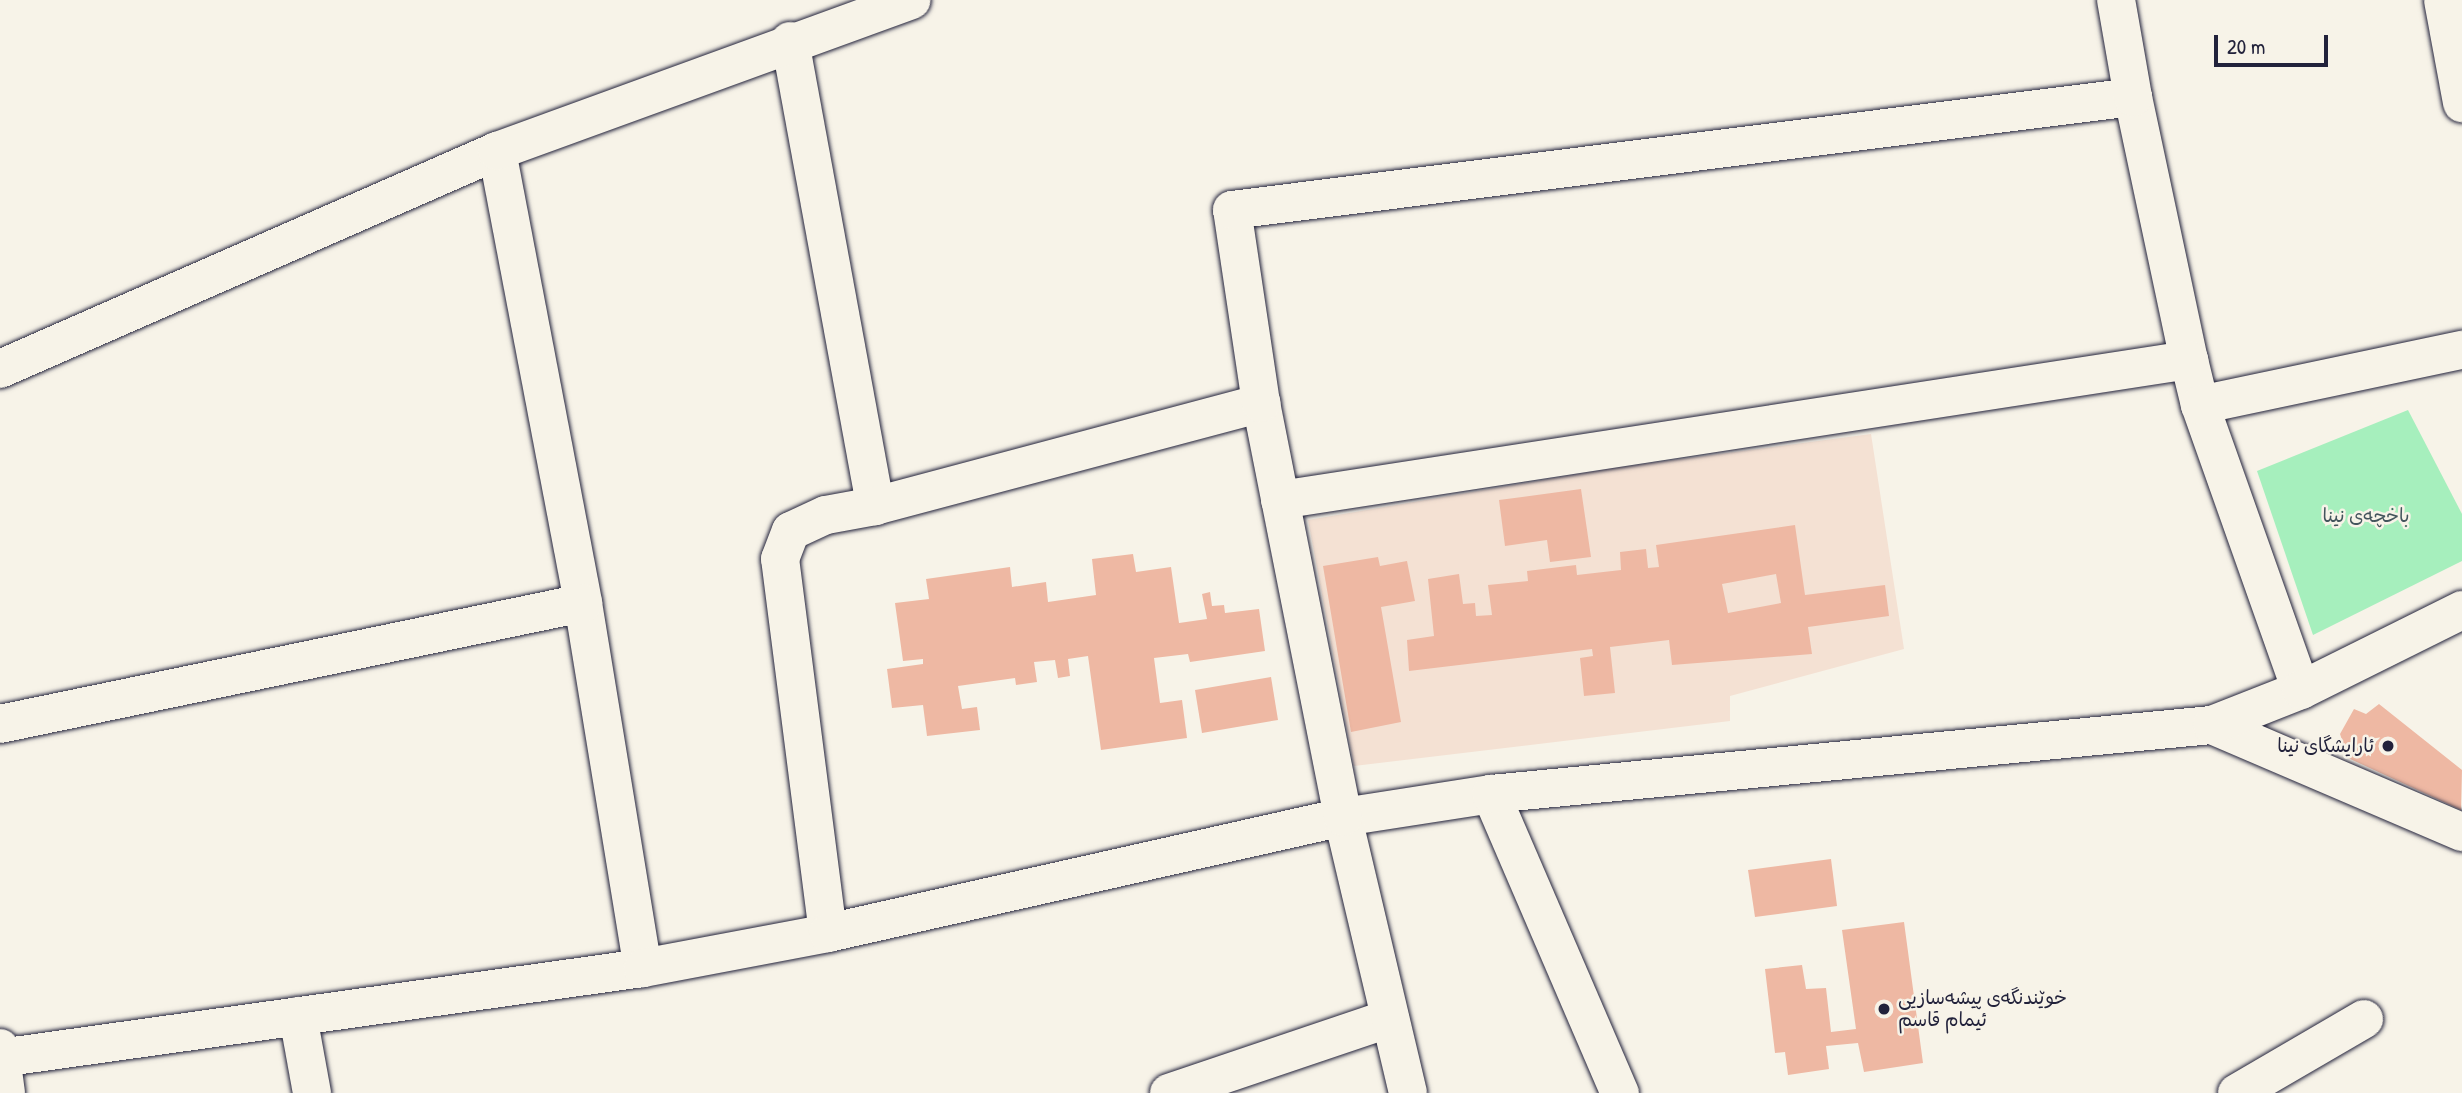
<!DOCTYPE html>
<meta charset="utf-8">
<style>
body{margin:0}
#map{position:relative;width:2462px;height:1093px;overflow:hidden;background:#f7f3e8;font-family:"Patrick Hand","Playpen Sans Arabic",sans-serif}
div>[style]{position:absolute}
.built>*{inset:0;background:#f4e1d3}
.green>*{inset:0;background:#a6efbd}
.building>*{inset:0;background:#eeb8a3}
.roads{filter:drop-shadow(0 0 2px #22223b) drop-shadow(0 0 2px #22223b)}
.minor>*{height:38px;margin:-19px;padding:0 19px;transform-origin:19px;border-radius:19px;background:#f7f3e8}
.dots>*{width:19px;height:19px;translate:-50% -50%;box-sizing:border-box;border:4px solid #f7f3e8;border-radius:50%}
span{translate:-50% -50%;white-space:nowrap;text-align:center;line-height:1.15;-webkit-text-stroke:5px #f7f3e8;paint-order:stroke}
.park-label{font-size:19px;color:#43555c}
.poi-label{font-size:19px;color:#22223b}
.right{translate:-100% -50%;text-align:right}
.left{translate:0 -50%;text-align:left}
.scale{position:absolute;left:2214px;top:35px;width:114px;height:32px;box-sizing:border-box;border:4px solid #22223b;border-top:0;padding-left:9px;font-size:21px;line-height:24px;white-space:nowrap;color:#22223b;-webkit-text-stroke:5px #f7f3e8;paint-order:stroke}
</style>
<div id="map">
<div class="built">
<div style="clip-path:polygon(1871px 434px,1904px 649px,1730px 696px,1730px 721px,1354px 766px,1308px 520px,1613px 468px)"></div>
</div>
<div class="green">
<div style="clip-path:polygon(2408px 410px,2462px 514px,2462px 561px,2313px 635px,2257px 471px)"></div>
</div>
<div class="building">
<div style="clip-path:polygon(1581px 489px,1591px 557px,1550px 562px,1547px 540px,1505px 546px,1499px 500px)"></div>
<div style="clip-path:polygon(evenodd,1795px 525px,1805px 595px,1885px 585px,1889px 616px,1808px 627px,1812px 654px,1672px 665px,1669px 640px,1610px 647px,1615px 693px,1584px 696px,1580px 658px,1593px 656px,1592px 649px,1409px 671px,1407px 640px,1434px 636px,1428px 579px,1459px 574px,1463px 604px,1475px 603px,1476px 616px,1492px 615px,1488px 585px,1528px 581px,1527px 571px,1576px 565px,1577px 575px,1621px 570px,1620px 552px,1646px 549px,1648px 568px,1659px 567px,1656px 545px,1795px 525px,1776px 574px,1781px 603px,1728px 613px,1722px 584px,1776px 574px)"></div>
<div style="clip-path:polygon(1133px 554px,1136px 572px,1171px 567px,1179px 623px,1207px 619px,1202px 594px,1210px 592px,1212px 606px,1224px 605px,1225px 613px,1259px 609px,1265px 651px,1190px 662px,1188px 654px,1154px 658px,1160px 703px,1182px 700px,1187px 738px,1101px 750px,1088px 656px,1068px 659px,1070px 676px,1058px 678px,1055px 660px,1034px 662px,1037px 682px,1016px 685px,1015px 678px,958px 686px,962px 709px,977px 707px,980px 730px,927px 736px,923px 705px,892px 708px,887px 669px,923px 664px,923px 659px,903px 661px,895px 603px,929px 599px,926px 579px,1010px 567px,1012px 587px,1046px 582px,1048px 602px,1096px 595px,1092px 559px)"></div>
<div style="clip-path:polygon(1378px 557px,1380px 566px,1407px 561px,1415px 601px,1381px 607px,1401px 722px,1351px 732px,1323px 566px)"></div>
<div style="clip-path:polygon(1271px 677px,1278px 720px,1202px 733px,1195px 690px)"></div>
<div style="clip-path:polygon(2379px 704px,2462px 770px,2461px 810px,2348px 758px,2340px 734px,2354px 709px,2366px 714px)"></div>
<div style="clip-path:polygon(1831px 859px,1837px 906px,1755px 917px,1748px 870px)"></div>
<div style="clip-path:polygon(1904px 922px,1923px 1063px,1864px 1072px,1858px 1043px,1826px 1046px,1829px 1069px,1788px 1075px,1785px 1052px,1775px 1053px,1765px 969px,1802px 965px,1806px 989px,1826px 988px,1831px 1032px,1856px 1029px,1842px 930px)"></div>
</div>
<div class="roads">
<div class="minor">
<div style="left:2443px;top:0;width:105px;rotate:79.5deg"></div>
<div style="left:790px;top:41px;width:473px;rotate:79.6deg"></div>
<div style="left:2133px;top:97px;width:269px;rotate:78deg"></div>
<div style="left:497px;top:151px;width:460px;rotate:79.2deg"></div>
<div style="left:583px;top:603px;width:370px;rotate:80.7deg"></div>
<div style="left:0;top:369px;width:543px;rotate:-23.68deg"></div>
<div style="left:497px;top:151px;width:441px;rotate:-20deg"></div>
<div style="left:2200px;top:405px;width:302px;rotate:70.5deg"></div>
<div style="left:1280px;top:500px;width:920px;rotate:-8.76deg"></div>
<div style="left:2189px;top:360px;width:46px;rotate:76.3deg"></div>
<div style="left:2200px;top:405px;width:268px;rotate:-11.9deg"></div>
<div style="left:0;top:724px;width:595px;rotate:-11.73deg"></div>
<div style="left:2212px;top:725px;width:272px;rotate:23.2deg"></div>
<div style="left:1491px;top:794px;width:326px;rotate:66.7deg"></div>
<div style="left:828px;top:933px;width:377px;rotate:-97.3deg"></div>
<div style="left:780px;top:559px;width:30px;rotate:-69deg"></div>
<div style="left:791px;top:531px;width:38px;rotate:-25deg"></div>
<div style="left:826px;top:515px;width:50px;rotate:-10.4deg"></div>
<div style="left:875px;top:506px;width:400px;rotate:-14.9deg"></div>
<div style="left:298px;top:1016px;width:78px;rotate:79.7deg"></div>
<div style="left:0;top:1048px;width:45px;rotate:82.4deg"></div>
<div style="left:0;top:1058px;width:649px;rotate:-7.97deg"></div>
<div style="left:643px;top:968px;width:188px;rotate:-10.7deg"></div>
<div style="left:828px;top:933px;width:528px;rotate:-12.69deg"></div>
<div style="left:1343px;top:817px;width:150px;rotate:-8.8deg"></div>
<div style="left:1491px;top:794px;width:724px;rotate:-5.47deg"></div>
<div style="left:2212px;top:725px;width:96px;rotate:-21.5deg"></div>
<div style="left:2301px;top:690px;width:180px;rotate:-26.4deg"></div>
<div style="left:1169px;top:1093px;width:233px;rotate:-18.7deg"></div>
<div style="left:1408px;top:1093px;width:284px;rotate:-103.3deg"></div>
<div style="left:1343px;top:817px;width:422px;rotate:-101.2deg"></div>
<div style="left:1261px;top:403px;width:195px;rotate:-98.5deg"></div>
<div style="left:1232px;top:210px;width:908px;rotate:-7.15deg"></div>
<div style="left:2133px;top:97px;width:98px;rotate:-99.9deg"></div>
<div style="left:2237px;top:1093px;width:147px;rotate:-30.2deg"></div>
</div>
</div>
<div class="dots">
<div style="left:2388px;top:746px;background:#22223b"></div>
<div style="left:1884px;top:1009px;background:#22223b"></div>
</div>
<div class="park-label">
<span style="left:2366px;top:516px">باخچەی نینا</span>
</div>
<div class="poi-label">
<span class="right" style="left:2374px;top:746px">ئارایشگای نینا</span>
<span class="left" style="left:1898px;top:1009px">خوێندنگەی پیشەسازیی<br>ئیمام قاسم</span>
</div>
<div class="scale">20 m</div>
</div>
